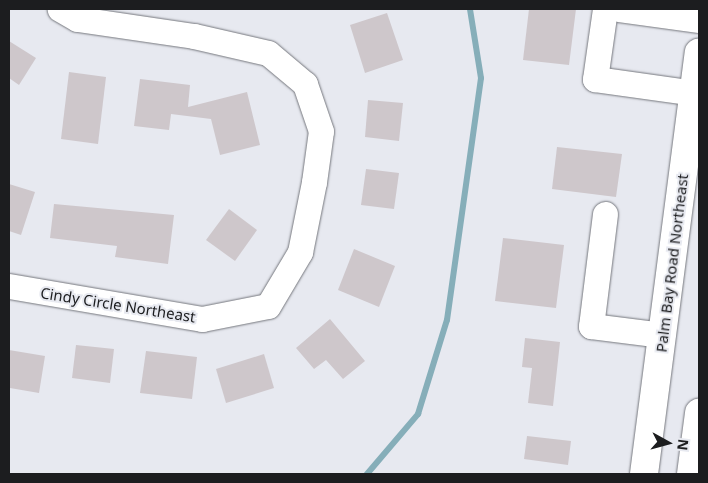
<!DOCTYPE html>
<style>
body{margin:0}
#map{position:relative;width:708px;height:483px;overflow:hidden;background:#e7e9f0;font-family:"Noto Sans",sans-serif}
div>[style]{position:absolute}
.stream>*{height:6px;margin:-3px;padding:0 3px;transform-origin:3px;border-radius:3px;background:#86aeb9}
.building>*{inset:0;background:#cec7cb}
.roads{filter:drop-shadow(0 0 1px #75777d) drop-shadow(0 0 1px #75777d)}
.minor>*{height:25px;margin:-12.5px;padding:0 12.5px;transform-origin:12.5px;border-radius:12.5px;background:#fff}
.major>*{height:28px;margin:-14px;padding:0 14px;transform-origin:14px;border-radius:14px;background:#fff}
span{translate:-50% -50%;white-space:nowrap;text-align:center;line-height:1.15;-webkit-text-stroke:4px #e7e9f0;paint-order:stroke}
.street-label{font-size:15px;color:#1c1d1f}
.frame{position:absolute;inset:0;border:10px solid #1c1d1f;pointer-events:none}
.north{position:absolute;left:643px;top:418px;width:50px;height:50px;-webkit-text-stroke:4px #e7e9f0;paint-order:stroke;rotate:97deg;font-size:14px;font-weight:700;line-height:20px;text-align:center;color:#1c1d1f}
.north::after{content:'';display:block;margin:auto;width:18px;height:22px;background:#1c1d1f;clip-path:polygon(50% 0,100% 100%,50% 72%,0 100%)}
</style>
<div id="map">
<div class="stream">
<div style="left:367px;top:474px;width:79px;rotate:-49.6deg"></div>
<div style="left:418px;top:414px;width:98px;rotate:-72.9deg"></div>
<div style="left:447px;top:320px;width:244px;rotate:-82deg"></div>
<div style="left:481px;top:78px;width:70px;rotate:-99.1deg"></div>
</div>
<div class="building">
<div style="clip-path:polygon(529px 9px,576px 9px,569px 65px,523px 60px)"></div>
<div style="clip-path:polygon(387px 13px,403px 60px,365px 73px,350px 25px)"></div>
<div style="clip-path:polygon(9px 41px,36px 58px,19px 85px,9px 78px)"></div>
<div style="clip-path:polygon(69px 72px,106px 77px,98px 144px,61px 139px)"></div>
<div style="clip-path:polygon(140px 79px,190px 85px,188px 107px,247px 92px,260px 145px,220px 155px,211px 119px,171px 114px,169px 130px,134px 126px)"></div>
<div style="clip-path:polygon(368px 100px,403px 103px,399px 141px,365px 137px)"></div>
<div style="clip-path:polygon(557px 147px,622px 154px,616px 197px,552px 189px)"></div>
<div style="clip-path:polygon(366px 169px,399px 173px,394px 209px,361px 205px)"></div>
<div style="clip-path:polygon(9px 184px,35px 192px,21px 235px,9px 231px)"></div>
<div style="clip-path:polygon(54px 204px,174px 215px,168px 264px,115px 257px,117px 246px,50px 238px)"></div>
<div style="clip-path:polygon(229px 209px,257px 230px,235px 261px,206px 240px)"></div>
<div style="clip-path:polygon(503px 238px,564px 245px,556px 308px,495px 301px)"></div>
<div style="clip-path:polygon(354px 249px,395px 266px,379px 307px,338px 290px)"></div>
<div style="clip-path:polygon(330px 319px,365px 361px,343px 379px,326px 360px,314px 369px,296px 348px)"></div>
<div style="clip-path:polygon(525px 338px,560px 342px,553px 406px,528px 403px,532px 368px,522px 367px)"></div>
<div style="clip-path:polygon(76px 345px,114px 349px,110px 383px,72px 378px)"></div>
<div style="clip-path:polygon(9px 350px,45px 356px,39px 393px,10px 388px)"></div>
<div style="clip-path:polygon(146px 351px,197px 357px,192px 399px,140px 393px)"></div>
<div style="clip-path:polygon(264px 354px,274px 388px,226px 403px,216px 369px)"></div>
<div style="clip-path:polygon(527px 436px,571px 441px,568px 465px,524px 459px)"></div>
</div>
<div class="roads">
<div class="minor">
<div style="left:605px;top:9px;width:71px;rotate:98.1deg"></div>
<div style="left:595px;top:79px;width:100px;rotate:8deg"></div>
<div style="left:619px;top:9px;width:81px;rotate:7.8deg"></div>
<div style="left:605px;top:214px;width:113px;rotate:97.1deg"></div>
<div style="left:591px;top:326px;width:72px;rotate:7.2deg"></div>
<div style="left:9px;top:286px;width:196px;rotate:9.7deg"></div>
<div style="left:202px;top:319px;width:67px;rotate:-11.1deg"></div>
<div style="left:268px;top:306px;width:63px;rotate:-59.3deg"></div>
<div style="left:300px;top:252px;width:71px;rotate:-78.7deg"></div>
<div style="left:314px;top:182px;width:51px;rotate:-82.2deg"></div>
<div style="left:321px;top:131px;width:50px;rotate:-108.8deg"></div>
<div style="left:305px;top:84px;width:48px;rotate:-140deg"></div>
<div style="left:268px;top:53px;width:76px;rotate:-167.1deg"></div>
<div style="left:194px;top:36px;width:118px;rotate:-171.7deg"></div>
<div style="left:77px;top:19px;width:20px;rotate:-150deg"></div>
</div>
<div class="major">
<div style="left:644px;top:474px;width:425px;rotate:-82.6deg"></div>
<div style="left:691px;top:474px;width:62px;rotate:-82.5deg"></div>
</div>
</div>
<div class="street-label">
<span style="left:672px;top:263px;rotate:-83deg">Palm Bay Road Northeast</span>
<span style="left:118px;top:305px;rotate:9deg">Cindy Circle Northeast</span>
</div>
<div class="frame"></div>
<div class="north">N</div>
</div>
